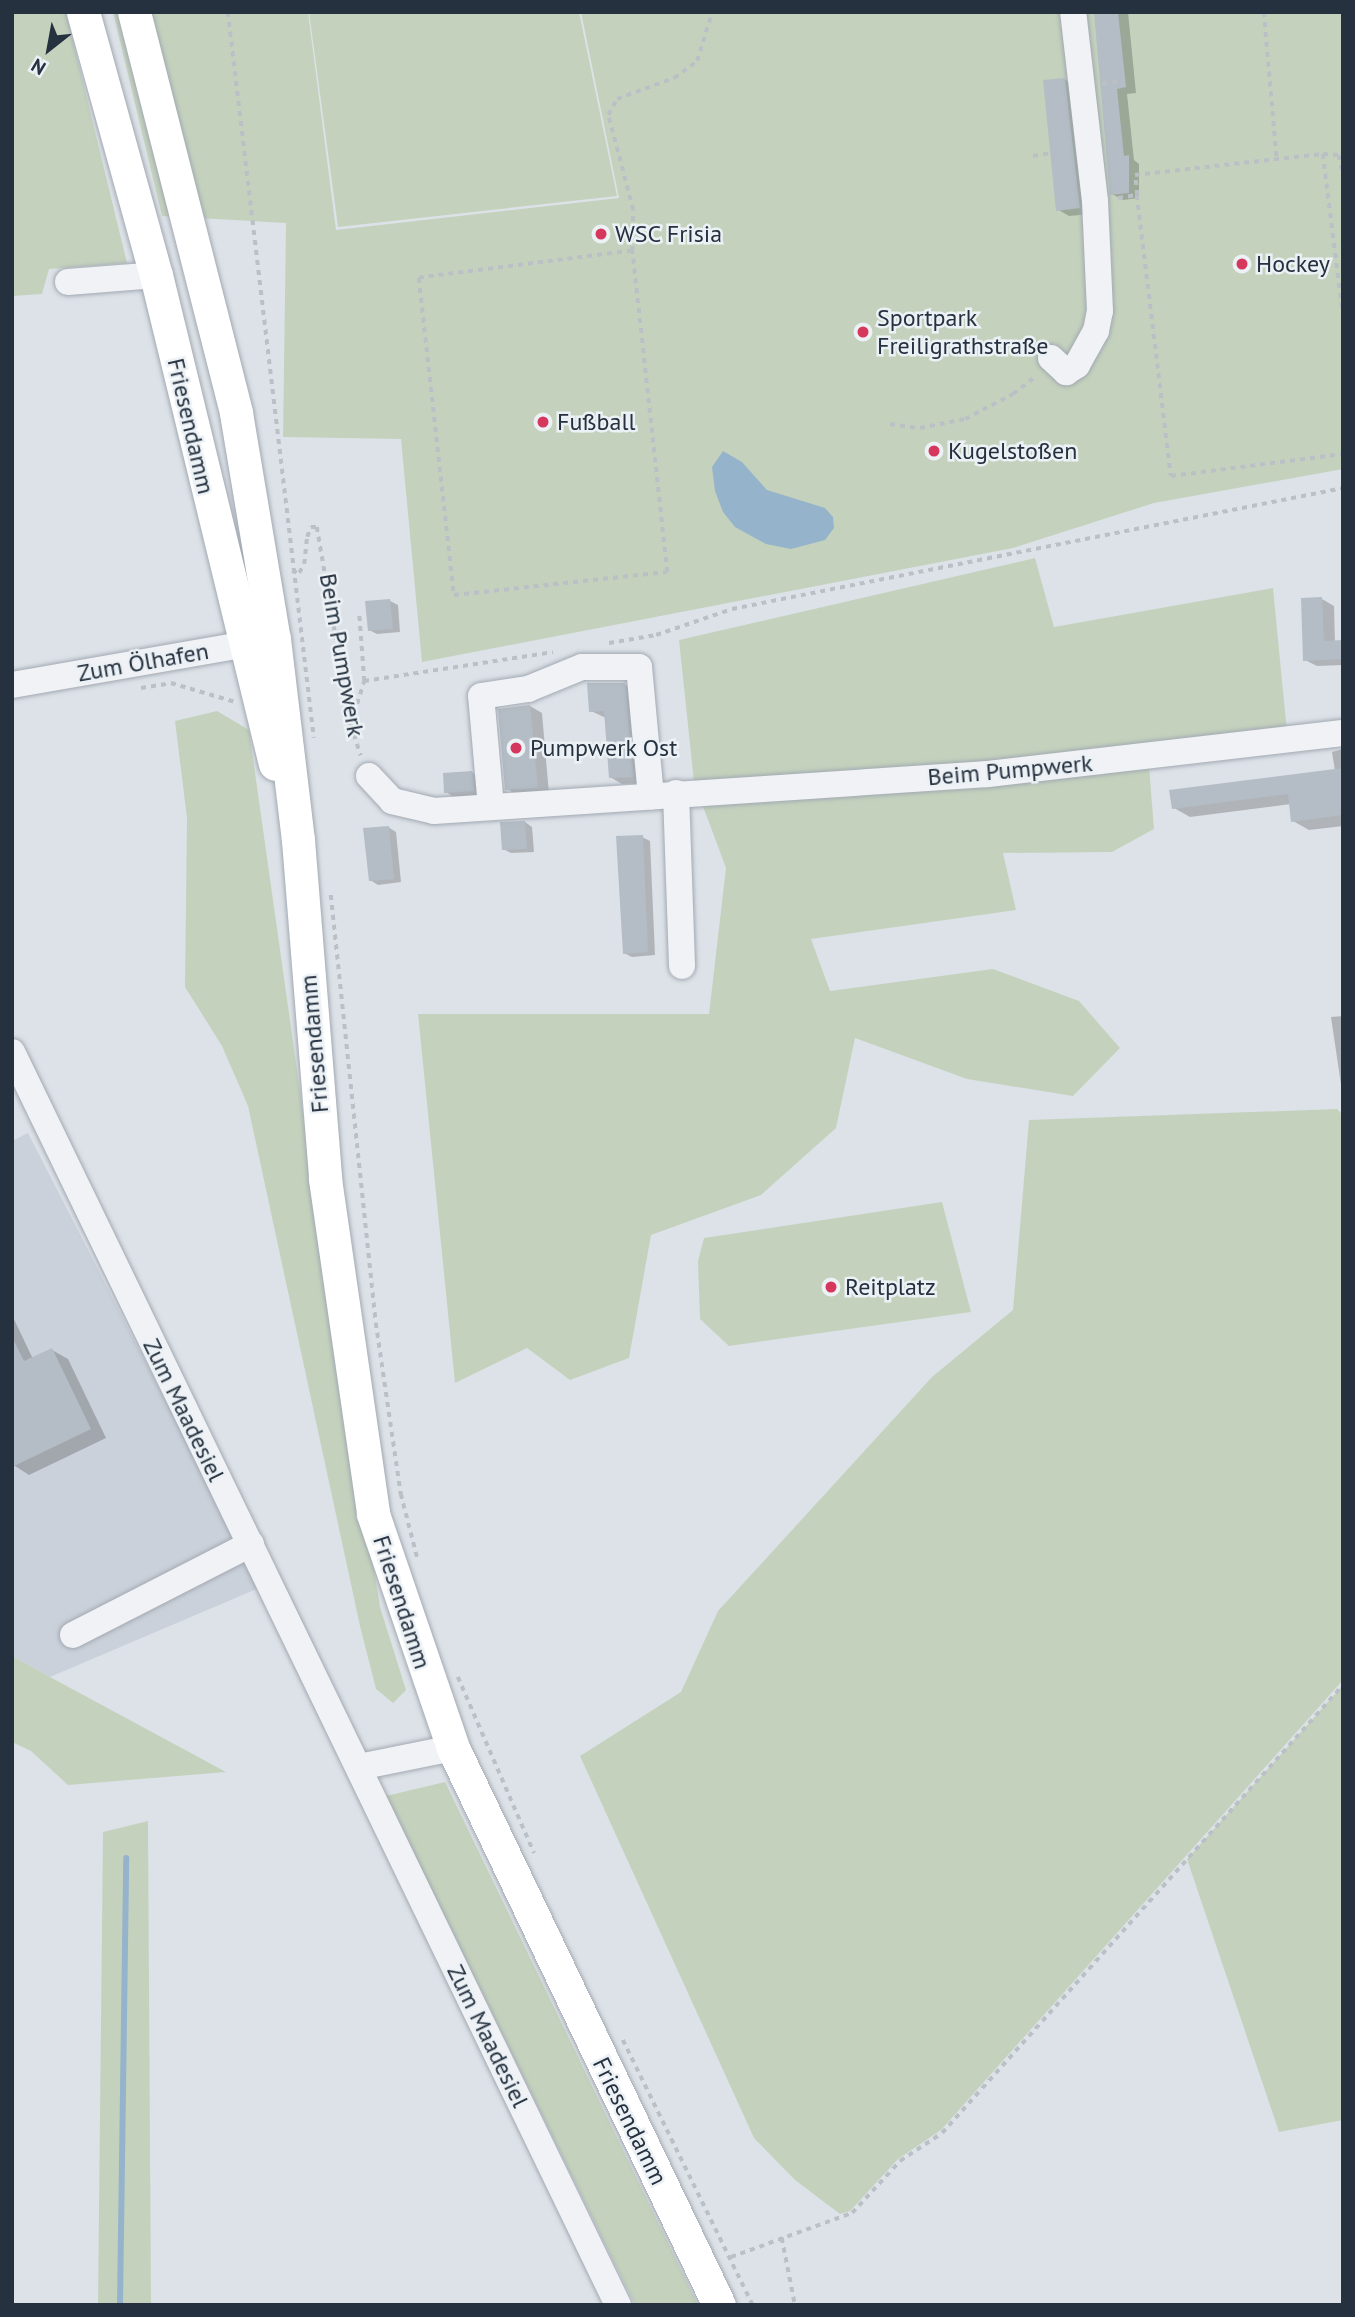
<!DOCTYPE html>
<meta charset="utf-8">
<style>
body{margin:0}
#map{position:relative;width:1355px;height:2317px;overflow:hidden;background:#dde2e8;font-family:"PT Sans",sans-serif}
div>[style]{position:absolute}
.built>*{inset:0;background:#cbd1da}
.green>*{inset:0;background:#c4d2bd}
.water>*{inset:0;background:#95b3cb}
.shadow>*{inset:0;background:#0003}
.stream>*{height:6px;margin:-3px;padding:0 3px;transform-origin:3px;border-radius:3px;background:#95b3cb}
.building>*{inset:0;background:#b4bcc5}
.path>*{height:3.5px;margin-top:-1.75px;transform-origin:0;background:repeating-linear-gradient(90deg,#bbc0c6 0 5px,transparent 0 10px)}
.roads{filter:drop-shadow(0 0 2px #a2a9b2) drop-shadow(0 0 2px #a2a9b2)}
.minor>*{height:26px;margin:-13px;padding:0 13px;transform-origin:13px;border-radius:13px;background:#f0f2f6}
.major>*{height:33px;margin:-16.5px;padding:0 16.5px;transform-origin:16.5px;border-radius:16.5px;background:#fff}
.dots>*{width:19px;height:19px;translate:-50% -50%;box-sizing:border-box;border:4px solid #ecf1f5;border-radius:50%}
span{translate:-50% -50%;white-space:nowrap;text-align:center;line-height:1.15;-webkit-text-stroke:5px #ecf1f5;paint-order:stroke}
.poi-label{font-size:24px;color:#25313f}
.left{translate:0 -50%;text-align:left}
.street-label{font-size:24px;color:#25313f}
.frame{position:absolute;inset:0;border:14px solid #25313f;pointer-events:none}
.north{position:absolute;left:14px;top:14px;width:70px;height:70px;-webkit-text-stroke:5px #ecf1f5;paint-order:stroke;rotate:211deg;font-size:19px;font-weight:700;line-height:28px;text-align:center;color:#25313f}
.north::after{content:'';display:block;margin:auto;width:24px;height:32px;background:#25313f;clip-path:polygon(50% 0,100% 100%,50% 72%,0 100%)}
</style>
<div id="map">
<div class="built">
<div style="clip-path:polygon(28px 1133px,261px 1587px,50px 1677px,12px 1656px,12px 1141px)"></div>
</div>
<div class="green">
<div style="clip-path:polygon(12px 12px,66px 12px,127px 263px,49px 269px,42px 294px,12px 296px)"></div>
<div style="clip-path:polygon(113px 12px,308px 12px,336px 230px,619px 198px,581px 12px,1343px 12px,1343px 469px,1154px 503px,1013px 548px,422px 662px,401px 439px,283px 437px,286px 223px,162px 216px)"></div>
<div style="clip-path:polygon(309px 12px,579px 12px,617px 196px,338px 227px)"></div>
<div style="clip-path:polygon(1035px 558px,1054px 627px,1273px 588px,1287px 732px,988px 766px,694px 782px,679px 640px)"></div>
<div style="clip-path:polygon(217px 711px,249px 730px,317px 1212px,380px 1607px,406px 1690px,393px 1703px,376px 1689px,360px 1626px,248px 1106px,222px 1046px,185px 987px,187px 818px,175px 721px)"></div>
<div style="clip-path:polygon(1149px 766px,1154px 829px,1112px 852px,1003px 853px,1016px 910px,811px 939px,830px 991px,993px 969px,1079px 1001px,1120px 1048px,1073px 1096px,967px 1079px,855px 1038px,836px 1128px,761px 1195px,651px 1235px,629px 1358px,570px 1380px,527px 1348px,455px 1383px,418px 1014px,709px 1014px,726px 868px,701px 801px)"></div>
<div style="clip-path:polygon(1337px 1109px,1343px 1115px,1343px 1680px,941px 2130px,898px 2159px,850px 2211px,840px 2214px,795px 2180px,754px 2138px,580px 1756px,681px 1692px,718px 1611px,932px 1377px,1013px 1310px,1029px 1120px)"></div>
<div style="clip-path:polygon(942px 1202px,971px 1312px,729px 1346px,700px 1319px,698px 1261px,704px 1238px)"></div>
<div style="clip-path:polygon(12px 1656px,50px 1677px,226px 1772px,68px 1785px,31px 1751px,12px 1742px)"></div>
<div style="clip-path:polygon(1343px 1685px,1343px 2120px,1279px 2132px,1187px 1859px)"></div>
<div style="clip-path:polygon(445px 1782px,698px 2305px,635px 2305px,386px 1796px)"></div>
<div style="clip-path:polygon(148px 1821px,151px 2305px,98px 2305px,103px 1832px)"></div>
</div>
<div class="water">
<div style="clip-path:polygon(723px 451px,742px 462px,767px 490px,825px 508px,833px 517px,834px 528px,825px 540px,791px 549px,766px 544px,735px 527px,723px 512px,715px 491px,712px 467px)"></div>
</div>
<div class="shadow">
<div style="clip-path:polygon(1095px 12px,1128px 12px,1136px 93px,1127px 94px,1134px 160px,1139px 164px,1139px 198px,1123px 200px,1112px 194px)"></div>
<div style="clip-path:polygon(1064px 79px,1076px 86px,1091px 214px,1069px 216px,1057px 209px)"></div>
<div style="clip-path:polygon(1322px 599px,1334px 606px,1335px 643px,1343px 642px,1343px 665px,1317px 666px,1305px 660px)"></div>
<div style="clip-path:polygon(390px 601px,398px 605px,400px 632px,377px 634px,369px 630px)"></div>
<div style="clip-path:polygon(624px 684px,636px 691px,645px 783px,622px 784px,610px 777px,606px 718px,591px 711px)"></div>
<div style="clip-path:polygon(530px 706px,542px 713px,549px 794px,519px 796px,507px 789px)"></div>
<div style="clip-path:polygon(1343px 749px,1343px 826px,1309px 830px,1293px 821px,1291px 804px,1190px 817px,1174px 808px,1335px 771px,1332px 752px)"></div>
<div style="clip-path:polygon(472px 772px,479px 777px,481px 795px,454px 797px,446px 792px)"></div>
<div style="clip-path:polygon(525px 822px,532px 827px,534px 852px,511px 853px,503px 849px)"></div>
<div style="clip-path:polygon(388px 827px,396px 832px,401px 882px,378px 885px,370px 880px)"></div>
<div style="clip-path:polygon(642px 837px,650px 841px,655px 955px,632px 957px,624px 953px)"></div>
<div style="clip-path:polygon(1343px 1016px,1343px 1098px,1331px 1017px)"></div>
<div style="clip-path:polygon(12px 1315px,33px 1359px,52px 1350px,68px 1359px,106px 1438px,29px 1475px,12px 1464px)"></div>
</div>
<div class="stream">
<div style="left:120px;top:2305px;width:447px;rotate:-89.2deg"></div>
</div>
<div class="building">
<div style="clip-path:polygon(1094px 12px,1118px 12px,1126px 87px,1117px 89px,1124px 156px,1129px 155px,1129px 193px,1110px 195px)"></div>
<div style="clip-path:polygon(1065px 78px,1080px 208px,1056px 211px,1043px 80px)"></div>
<div style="clip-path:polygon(1322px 597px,1324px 641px,1343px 640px,1343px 659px,1303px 661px,1301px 598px)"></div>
<div style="clip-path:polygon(390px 599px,393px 629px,368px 631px,365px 601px)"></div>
<div style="clip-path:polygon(587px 683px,625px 683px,633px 777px,609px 778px,604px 711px,589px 712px)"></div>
<div style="clip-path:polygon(530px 705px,538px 788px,505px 790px,498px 709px)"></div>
<div style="clip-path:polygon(1343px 768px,1343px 815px,1291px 822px,1288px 794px,1172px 809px,1169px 790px)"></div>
<div style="clip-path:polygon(472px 771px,474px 791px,444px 793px,443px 773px)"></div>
<div style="clip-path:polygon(525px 821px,527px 849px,502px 850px,500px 822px)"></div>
<div style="clip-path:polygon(389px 826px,394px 879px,369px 881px,363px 828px)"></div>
<div style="clip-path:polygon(643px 835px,648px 952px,623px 954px,616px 836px)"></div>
<div style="clip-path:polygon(12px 1337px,24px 1361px,52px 1348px,91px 1429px,12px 1467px)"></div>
</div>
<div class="path">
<div style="left:228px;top:12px;width:731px;rotate:83.24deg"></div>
<div style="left:1264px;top:12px;width:149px;rotate:85deg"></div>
<div style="left:1102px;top:83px;width:16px;rotate:-4deg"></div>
<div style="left:1323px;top:154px;width:16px;rotate:4deg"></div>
<div style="left:1339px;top:155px;width:20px;rotate:79deg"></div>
<div style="left:1033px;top:156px;width:17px;rotate:-10deg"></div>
<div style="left:1137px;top:195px;width:283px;rotate:83.1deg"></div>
<div style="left:1171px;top:476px;width:173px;rotate:-7.3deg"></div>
<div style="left:1118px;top:198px;width:19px;rotate:-9deg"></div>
<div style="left:1137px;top:195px;width:20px;rotate:-96deg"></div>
<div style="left:1135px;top:175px;width:189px;rotate:-6.4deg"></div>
<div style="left:1323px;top:154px;width:162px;rotate:82.9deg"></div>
<div style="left:632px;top:251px;width:215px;rotate:172.8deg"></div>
<div style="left:419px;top:278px;width:319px;rotate:83.7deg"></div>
<div style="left:454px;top:595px;width:214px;rotate:-6.2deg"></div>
<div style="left:667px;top:572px;width:323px;rotate:-96.2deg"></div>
<div style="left:632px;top:251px;width:41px;rotate:-88.6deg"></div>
<div style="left:633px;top:210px;width:98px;rotate:-104.7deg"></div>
<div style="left:608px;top:115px;width:18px;rotate:-61deg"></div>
<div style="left:617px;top:99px;width:61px;rotate:-20.2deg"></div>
<div style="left:674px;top:78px;width:29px;rotate:-36deg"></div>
<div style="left:697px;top:61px;width:51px;rotate:-73deg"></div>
<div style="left:890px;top:424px;width:30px;rotate:8deg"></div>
<div style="left:920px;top:428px;width:46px;rotate:-11.3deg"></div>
<div style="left:965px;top:419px;width:54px;rotate:-27.5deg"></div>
<div style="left:1013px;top:394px;width:29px;rotate:-38deg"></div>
<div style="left:292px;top:571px;width:7px;rotate:16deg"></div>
<div style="left:299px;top:573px;width:10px;rotate:-61deg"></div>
<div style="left:304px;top:564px;width:27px;rotate:-84deg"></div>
<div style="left:307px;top:537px;width:11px;rotate:-68deg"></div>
<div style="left:311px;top:527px;width:6px"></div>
<div style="left:317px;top:527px;width:201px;rotate:80.3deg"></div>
<div style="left:351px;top:725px;width:32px;rotate:72deg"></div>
<div style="left:609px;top:643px;width:48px;rotate:-9.7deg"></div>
<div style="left:656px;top:635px;width:80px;rotate:-18.9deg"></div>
<div style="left:732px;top:609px;width:623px;rotate:-11.2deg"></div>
<div style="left:364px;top:681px;width:191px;rotate:-8.7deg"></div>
<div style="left:141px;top:688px;width:30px;rotate:-9deg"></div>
<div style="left:171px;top:683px;width:67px;rotate:16.5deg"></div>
<div style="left:351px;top:723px;width:44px;rotate:-72.8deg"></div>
<div style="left:364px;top:681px;width:66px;rotate:-94.3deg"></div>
<div style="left:331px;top:895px;width:430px;rotate:84deg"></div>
<div style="left:376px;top:1323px;width:173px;rotate:81.7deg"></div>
<div style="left:401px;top:1494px;width:68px;rotate:75.6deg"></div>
<div style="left:458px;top:1677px;width:192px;rotate:66.6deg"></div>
<div style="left:623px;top:2040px;width:295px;rotate:63.9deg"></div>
<div style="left:782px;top:2238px;width:68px;rotate:79deg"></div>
<div style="left:731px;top:2257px;width:129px;rotate:-20deg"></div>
<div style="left:852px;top:2213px;width:71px;rotate:-47.3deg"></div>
<div style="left:900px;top:2161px;width:50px;rotate:-33.7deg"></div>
<div style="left:942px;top:2133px;width:601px;rotate:-48.17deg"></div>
</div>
<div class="roads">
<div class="minor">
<div style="left:68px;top:282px;width:88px;rotate:-4.5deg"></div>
<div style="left:1051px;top:358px;width:21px;rotate:43deg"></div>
<div style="left:1066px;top:372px;width:13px;rotate:-32deg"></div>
<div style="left:1077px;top:365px;width:39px;rotate:-61deg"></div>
<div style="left:1096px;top:331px;width:20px;rotate:-79deg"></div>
<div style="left:1100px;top:311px;width:110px;rotate:-92.6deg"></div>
<div style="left:1095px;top:201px;width:190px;rotate:-96.6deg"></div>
<div style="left:12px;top:685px;width:257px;rotate:-9.9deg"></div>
<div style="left:369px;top:776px;width:34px;rotate:47deg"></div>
<div style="left:392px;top:801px;width:43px;rotate:13.4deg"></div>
<div style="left:434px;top:811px;width:555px;rotate:-3.82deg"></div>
<div style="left:988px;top:774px;width:357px;rotate:-6.6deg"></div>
<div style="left:676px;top:793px;width:173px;rotate:88deg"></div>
<div style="left:491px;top:807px;width:111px;rotate:-95.1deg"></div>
<div style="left:481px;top:696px;width:48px;rotate:-8.5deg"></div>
<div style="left:528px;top:689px;width:58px;rotate:-22.2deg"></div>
<div style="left:582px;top:667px;width:57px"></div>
<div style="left:639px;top:667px;width:130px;rotate:84.7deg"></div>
<div style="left:12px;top:1052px;width:1392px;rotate:64.19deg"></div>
<div style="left:73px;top:1635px;width:200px;rotate:-27.1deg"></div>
<div style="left:359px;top:1767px;width:96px;rotate:-11.4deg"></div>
</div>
<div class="major">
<div style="left:83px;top:12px;width:273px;rotate:74.5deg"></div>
<div style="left:156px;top:275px;width:503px;rotate:76.32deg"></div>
<div style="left:134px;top:12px;width:414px;rotate:75.7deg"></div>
<div style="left:236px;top:413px;width:229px;rotate:80.5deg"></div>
<div style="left:274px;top:639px;width:202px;rotate:83.2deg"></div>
<div style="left:298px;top:840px;width:340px;rotate:85.4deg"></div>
<div style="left:325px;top:1179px;width:338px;rotate:81.8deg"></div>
<div style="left:373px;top:1514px;width:247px;rotate:71.1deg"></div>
<div style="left:453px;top:1748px;width:617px;rotate:64.47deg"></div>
</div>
</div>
<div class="dots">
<div style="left:601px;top:234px;background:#d6385d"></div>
<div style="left:1242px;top:264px;background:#d6385d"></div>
<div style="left:863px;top:332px;background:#d6385d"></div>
<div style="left:543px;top:422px;background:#d6385d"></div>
<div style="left:934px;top:451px;background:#d6385d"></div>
<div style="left:516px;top:748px;background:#d6385d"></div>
<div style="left:831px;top:1287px;background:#d6385d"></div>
</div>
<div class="poi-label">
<span class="left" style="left:615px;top:234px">WSC Frisia</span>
<span class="left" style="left:1256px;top:264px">Hockey</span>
<span class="left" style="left:877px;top:332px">Sportpark<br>Freiligrathstraße</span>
<span class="left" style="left:557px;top:422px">Fußball</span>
<span class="left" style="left:948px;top:451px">Kugelstoßen</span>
<span class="left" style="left:530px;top:748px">Pumpwerk Ost</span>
<span class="left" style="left:845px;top:1287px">Reitplatz</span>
</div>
<div class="street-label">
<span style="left:191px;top:426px;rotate:77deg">Friesendamm</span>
<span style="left:342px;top:655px;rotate:80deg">Beim Pumpwerk</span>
<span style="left:143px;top:662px;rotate:-10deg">Zum Ölhafen</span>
<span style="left:1010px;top:770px;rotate:-5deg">Beim Pumpwerk</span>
<span style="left:314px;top:1044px;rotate:-95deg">Friesendamm</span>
<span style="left:184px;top:1410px;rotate:64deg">Zum Maadesiel</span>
<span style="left:402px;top:1602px;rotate:72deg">Friesendamm</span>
<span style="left:488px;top:2036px;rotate:64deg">Zum Maadesiel</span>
<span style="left:630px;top:2121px;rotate:64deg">Friesendamm</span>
</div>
<div class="frame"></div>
<div class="north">N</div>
</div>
